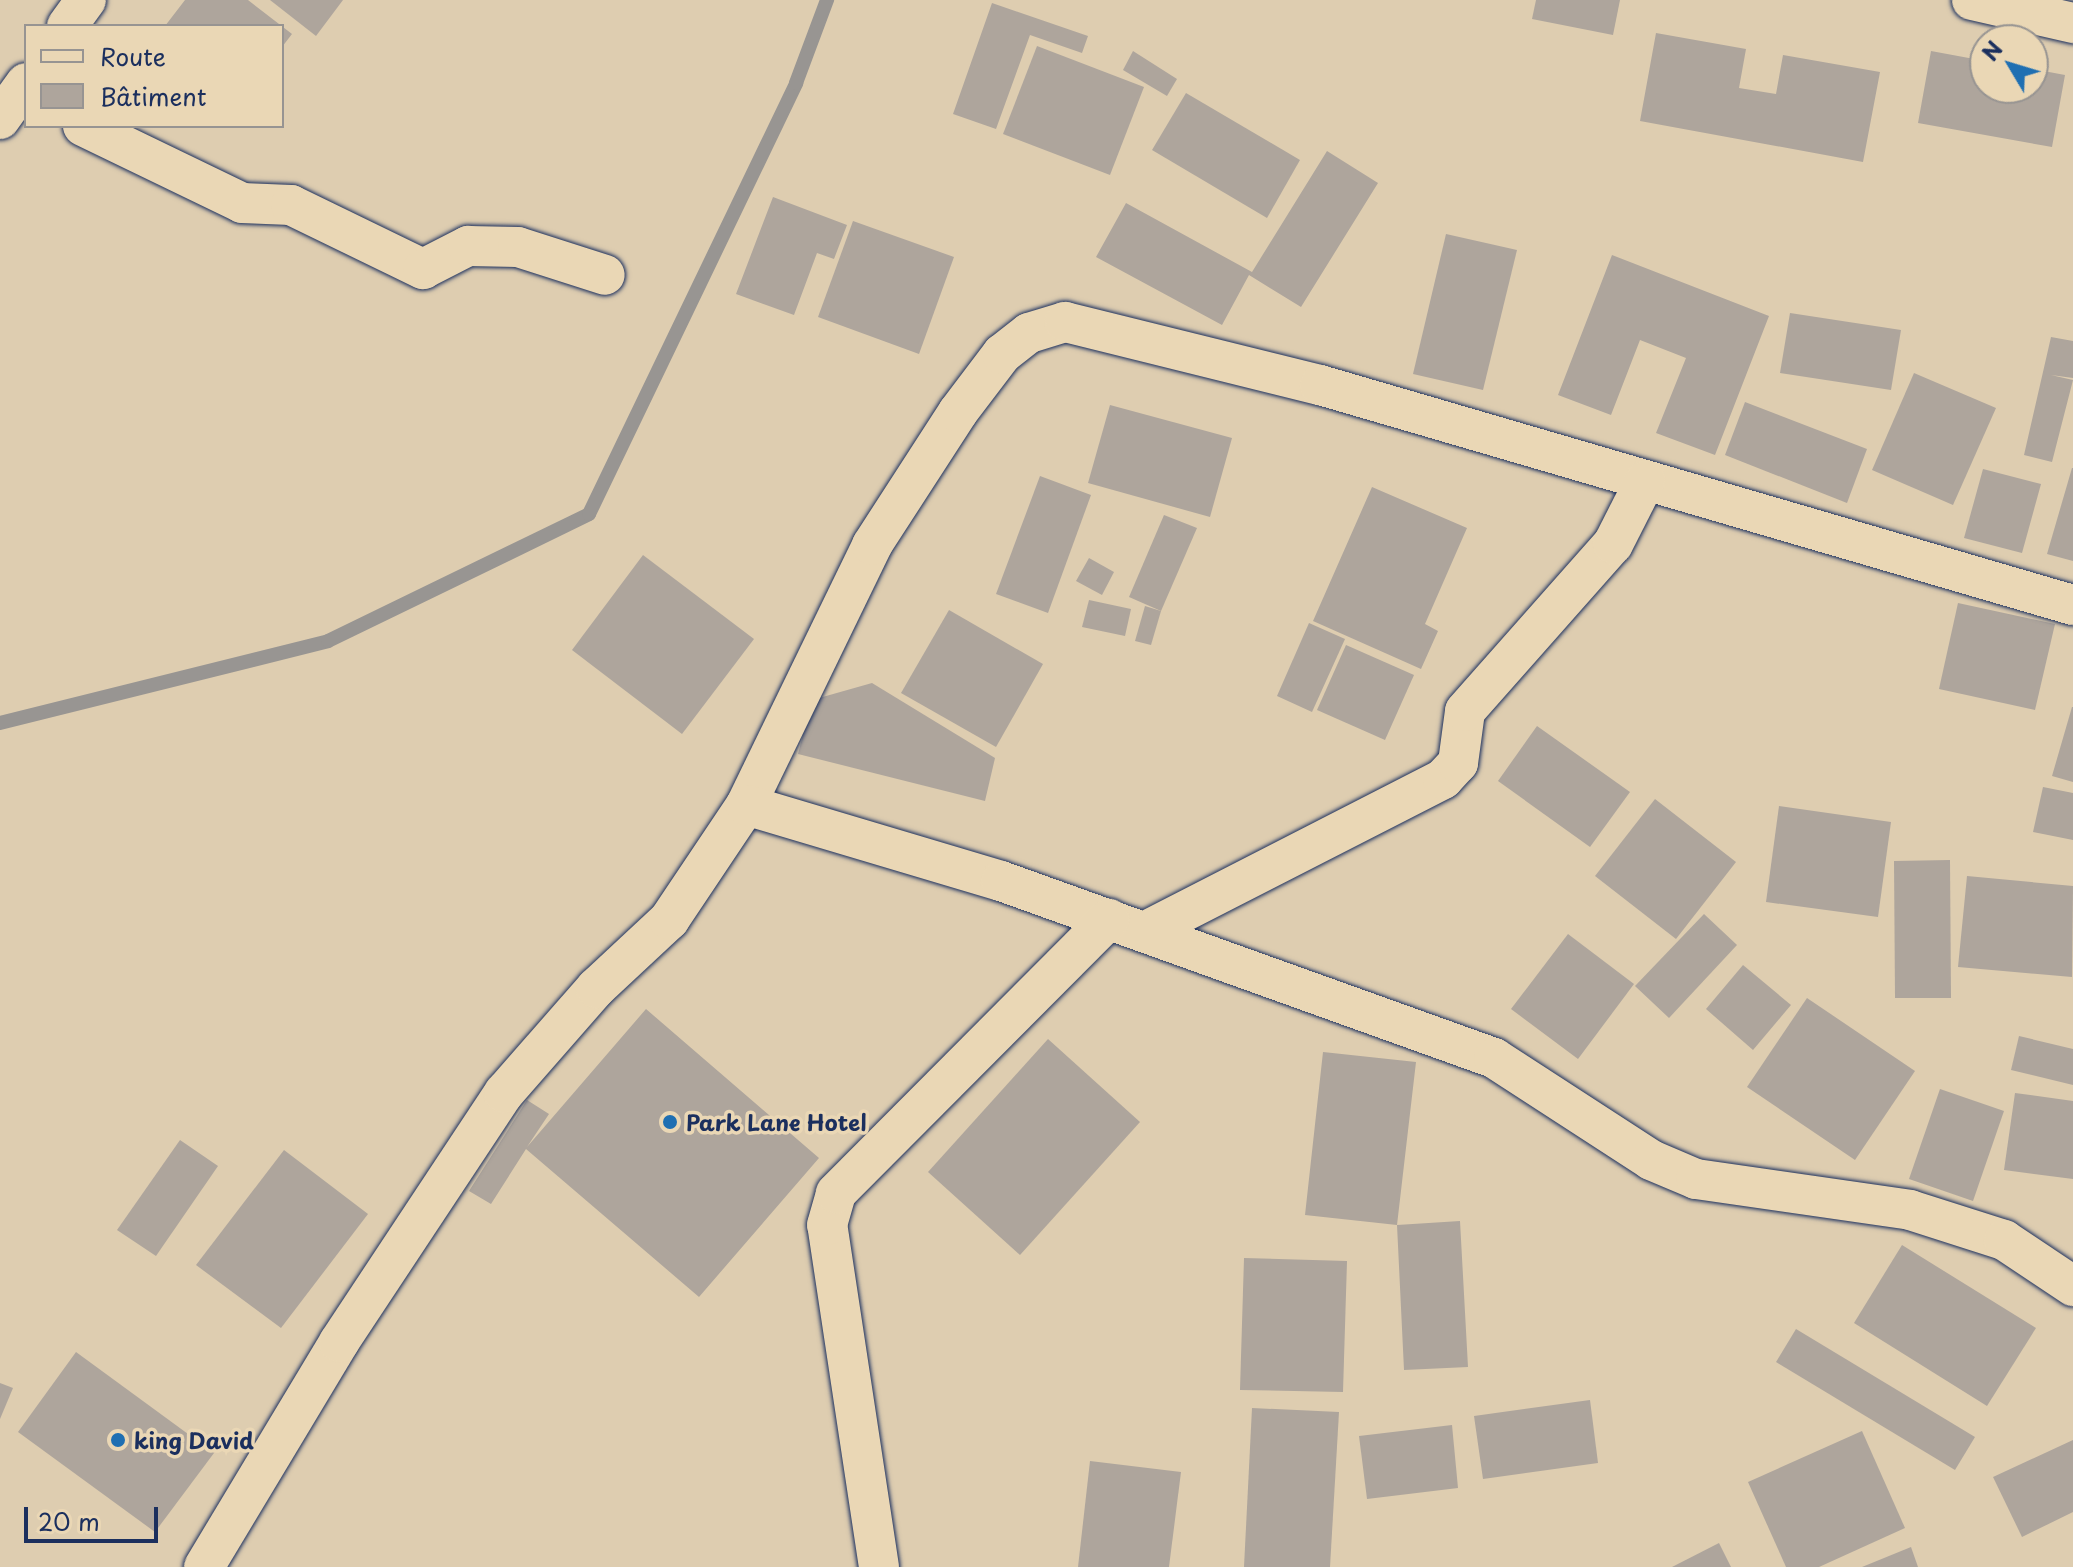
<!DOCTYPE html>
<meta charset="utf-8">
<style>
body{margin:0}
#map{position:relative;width:2073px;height:1567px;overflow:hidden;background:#decdb0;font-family:"Playpen Sans",sans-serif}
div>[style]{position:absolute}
.stream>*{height:14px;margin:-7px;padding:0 7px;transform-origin:7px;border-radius:7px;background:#989592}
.building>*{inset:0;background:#aea59c}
.roads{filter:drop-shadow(0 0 2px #1b2f5e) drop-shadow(0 0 2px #1b2f5e)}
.street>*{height:40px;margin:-20px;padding:0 20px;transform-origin:20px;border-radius:20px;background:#ead7b5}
.dots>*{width:22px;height:22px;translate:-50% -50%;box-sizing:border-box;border:4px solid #ead7b5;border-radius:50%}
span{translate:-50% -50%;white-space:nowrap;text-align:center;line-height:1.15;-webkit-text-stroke:7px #ead7b5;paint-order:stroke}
.poi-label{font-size:22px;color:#1b2f5e;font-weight:700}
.left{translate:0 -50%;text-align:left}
.legend{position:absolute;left:24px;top:24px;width:260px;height:104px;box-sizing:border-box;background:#ead7b5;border:2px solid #979492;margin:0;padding:10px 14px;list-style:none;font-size:24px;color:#1b2f5e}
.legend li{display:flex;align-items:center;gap:16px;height:40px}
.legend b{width:40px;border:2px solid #979492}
.north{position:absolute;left:1969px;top:24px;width:80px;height:80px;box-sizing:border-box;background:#ead7b5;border:2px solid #979492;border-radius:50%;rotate:308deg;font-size:22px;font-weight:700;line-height:32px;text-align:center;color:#1b2f5e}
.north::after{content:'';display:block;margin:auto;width:28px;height:36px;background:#1f6fb2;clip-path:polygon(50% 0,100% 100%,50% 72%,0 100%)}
.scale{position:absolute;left:24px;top:1507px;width:134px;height:36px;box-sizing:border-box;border:4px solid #1b2f5e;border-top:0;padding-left:10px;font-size:24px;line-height:28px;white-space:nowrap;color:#1b2f5e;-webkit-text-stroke:6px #ead7b5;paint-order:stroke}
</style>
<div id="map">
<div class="stream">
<div style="left:0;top:723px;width:338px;rotate:-14deg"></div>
<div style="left:328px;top:641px;width:290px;rotate:-25.9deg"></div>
<div style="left:589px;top:514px;width:478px;rotate:-64.3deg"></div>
<div style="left:796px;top:83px;width:89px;rotate:-69.5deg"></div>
</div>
<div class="building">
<div style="clip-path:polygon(185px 0,248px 0,292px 34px,282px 47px,282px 26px,165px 26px)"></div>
<div style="clip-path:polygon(270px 0,343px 0,316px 36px)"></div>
<div style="clip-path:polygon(1536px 0,1620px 0,1613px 35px,1532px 19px)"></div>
<div style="clip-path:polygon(992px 3px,1088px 36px,1082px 53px,1030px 35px,996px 129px,953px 114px)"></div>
<div style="clip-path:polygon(1656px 33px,1746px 49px,1739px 88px,1776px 94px,1783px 55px,1880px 72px,1863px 162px,1640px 121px)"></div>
<div style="clip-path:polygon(1037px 46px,1144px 87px,1110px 175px,1003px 134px)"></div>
<div style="clip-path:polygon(1133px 51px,1177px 79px,1167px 96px,1123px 70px)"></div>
<div style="clip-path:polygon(1931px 51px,1985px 61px,1985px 88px,2033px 88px,2033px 69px,2065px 75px,2052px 147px,1918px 123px)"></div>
<div style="clip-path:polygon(1186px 93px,1300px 160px,1267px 218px,1152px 150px)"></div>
<div style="clip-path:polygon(1327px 151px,1378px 183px,1301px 307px,1249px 275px,1222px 325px,1096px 257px,1126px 203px,1252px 272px)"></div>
<div style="clip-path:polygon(773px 197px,847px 225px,834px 259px,817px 253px,794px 315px,736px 294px)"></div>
<div style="clip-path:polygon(853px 221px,954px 257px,919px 354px,818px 317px)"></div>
<div style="clip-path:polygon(1446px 234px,1517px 250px,1483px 390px,1413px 374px)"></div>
<div style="clip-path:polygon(1612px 255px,1769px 316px,1715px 455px,1656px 433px,1686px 358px,1640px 340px,1611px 415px,1558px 395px)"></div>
<div style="clip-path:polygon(1790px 313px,1901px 330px,1891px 390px,1780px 373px)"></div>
<div style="clip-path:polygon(2051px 337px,2073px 341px,2073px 378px,2051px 375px,2073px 380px,2052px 462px,2024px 455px)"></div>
<div style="clip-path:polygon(1914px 373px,1996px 408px,1953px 505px,1872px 470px)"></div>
<div style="clip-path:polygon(1745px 402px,1867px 449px,1847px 503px,1725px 455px)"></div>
<div style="clip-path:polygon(1110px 405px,1232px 438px,1210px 517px,1088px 483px)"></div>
<div style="clip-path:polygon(2072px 468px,2073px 468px,2073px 561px,2047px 554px)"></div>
<div style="clip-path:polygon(1983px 469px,2041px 484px,2022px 553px,1964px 538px)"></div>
<div style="clip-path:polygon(1040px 476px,1091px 495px,1048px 613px,996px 594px)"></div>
<div style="clip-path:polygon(1372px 487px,1467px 528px,1425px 624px,1438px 631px,1421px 669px,1313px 621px)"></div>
<div style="clip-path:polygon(1164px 515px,1197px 528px,1161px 611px,1129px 597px)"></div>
<div style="clip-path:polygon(643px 555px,754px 639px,682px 734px,572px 650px)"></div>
<div style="clip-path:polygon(1089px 558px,1114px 572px,1102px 595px,1076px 581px)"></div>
<div style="clip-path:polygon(1089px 600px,1131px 609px,1125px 636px,1082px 627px)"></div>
<div style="clip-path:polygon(1958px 603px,2055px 624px,2035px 710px,1939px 689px)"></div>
<div style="clip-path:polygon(1145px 606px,1161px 611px,1151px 645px,1135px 641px)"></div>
<div style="clip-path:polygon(949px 610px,1043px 664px,996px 747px,901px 693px)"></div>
<div style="clip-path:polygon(1309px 623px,1345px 639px,1312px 712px,1277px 696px)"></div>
<div style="clip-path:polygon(1346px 645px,1414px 675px,1385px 740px,1317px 710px)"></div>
<div style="clip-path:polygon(872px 683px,995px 758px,985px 801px,798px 754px,812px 700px)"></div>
<div style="clip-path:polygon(2072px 707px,2073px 707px,2073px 782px,2052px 776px)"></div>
<div style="clip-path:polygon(1537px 726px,1630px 792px,1590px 847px,1498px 781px)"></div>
<div style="clip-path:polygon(2043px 787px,2073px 793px,2073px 840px,2033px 832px)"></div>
<div style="clip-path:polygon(1655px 799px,1736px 862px,1676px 939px,1595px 876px)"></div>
<div style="clip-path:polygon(1779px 806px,1891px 822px,1878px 917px,1766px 902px)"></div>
<div style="clip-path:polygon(1950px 860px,1951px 998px,1895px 998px,1894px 861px)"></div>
<div style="clip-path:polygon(1967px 876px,2073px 886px,2072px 977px,1958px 967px)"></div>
<div style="clip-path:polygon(1704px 914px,1737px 945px,1669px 1018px,1635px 986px)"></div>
<div style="clip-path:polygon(1568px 934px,1634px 984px,1578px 1059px,1511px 1009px)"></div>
<div style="clip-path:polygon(1743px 965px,1791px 1005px,1753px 1050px,1706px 1009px)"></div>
<div style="clip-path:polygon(1807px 998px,1915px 1071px,1855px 1160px,1747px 1087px)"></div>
<div style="clip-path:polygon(646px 1009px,819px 1158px,699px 1297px,526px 1149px,491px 1204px,469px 1191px,527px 1100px,549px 1114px,527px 1147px)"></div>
<div style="clip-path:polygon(2019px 1036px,2073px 1049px,2073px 1085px,2011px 1070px)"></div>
<div style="clip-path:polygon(1048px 1039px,1140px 1122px,1020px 1255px,928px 1172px)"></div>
<div style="clip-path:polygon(1323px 1052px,1416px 1062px,1397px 1225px,1460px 1221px,1468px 1367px,1404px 1370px,1397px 1225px,1305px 1215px)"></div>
<div style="clip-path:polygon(1940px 1089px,2004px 1111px,1973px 1201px,1909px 1179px)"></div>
<div style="clip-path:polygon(2015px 1093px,2073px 1101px,2073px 1179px,2004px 1170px)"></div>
<div style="clip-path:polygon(180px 1140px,218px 1166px,156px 1256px,117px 1230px)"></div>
<div style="clip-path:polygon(284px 1150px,368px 1214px,281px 1328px,196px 1265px)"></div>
<div style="clip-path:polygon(1902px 1245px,2036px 1328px,1987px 1406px,1854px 1323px)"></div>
<div style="clip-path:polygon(1244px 1258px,1347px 1261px,1343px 1392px,1240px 1390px)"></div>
<div style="clip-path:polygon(1796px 1329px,1975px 1437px,1955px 1470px,1776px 1362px)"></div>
<div style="clip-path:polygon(76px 1352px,214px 1453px,155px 1532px,18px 1432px)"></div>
<div style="clip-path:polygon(0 1383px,13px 1388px,0 1419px)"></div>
<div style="clip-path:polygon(1590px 1400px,1598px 1463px,1483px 1479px,1474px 1416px)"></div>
<div style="clip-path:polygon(1252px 1408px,1339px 1412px,1330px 1567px,1244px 1567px)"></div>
<div style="clip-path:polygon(1452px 1425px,1458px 1488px,1367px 1499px,1359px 1436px)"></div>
<div style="clip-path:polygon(1862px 1431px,1905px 1528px,1819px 1567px,1786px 1567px,1748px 1482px)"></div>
<div style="clip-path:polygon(2073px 1440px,2073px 1512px,2022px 1537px,1993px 1477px)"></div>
<div style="clip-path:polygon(1090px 1461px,1181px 1472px,1169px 1567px,1078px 1567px)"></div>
<div style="clip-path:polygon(1719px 1543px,1731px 1567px,1672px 1567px)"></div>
<div style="clip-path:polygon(1911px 1547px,1918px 1567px,1862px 1567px)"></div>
</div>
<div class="roads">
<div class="street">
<div style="left:1972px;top:0;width:104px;rotate:12.8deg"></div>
<div style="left:67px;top:26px;width:32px;rotate:-54deg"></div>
<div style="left:0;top:119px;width:44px;rotate:-54.2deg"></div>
<div style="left:83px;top:126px;width:177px;rotate:25.8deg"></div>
<div style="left:242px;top:203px;width:49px;rotate:2.3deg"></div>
<div style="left:291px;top:205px;width:147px;rotate:25.9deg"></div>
<div style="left:423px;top:269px;width:51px;rotate:-27.1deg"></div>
<div style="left:468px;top:246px;width:50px;rotate:1.1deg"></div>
<div style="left:518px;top:247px;width:91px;rotate:17.8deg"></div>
<div style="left:746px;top:805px;width:289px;rotate:-64.1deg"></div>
<div style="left:872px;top:545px;width:158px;rotate:-57.1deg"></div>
<div style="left:958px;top:412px;width:73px;rotate:-52.8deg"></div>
<div style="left:1002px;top:354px;width:34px;rotate:-38deg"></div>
<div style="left:1029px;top:333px;width:38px;rotate:-17deg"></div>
<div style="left:1065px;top:322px;width:263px;rotate:13.9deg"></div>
<div style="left:1320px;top:385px;width:784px;rotate:16.29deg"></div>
<div style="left:1146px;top:931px;width:334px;rotate:-27.1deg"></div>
<div style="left:1443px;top:779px;width:22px;rotate:-47deg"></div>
<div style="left:1458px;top:763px;width:52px;rotate:-82.3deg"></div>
<div style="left:1465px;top:711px;width:223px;rotate:-48.5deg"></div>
<div style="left:1613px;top:544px;width:71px;rotate:-63.1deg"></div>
<div style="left:204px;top:1567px;width:262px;rotate:-59deg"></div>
<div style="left:339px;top:1342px;width:299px;rotate:-56.5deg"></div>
<div style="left:504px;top:1093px;width:140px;rotate:-48.8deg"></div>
<div style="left:596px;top:988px;width:100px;rotate:-43deg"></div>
<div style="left:669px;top:920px;width:138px;rotate:-56.2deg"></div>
<div style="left:746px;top:805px;width:266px;rotate:16.6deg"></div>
<div style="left:1001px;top:881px;width:524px;rotate:19.75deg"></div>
<div style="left:1494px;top:1058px;width:187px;rotate:33deg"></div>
<div style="left:1651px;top:1160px;width:49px;rotate:22.9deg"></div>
<div style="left:1696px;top:1179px;width:216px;rotate:8.2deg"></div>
<div style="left:1910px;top:1210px;width:99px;rotate:17.7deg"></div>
<div style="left:2004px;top:1240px;width:83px;rotate:33.7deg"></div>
<div style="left:879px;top:1567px;width:346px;rotate:-98.6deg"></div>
<div style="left:827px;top:1225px;width:33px;rotate:-74deg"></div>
<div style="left:836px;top:1193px;width:387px;rotate:-45.1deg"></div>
</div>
</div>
<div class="dots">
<div style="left:670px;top:1122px;background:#1f6fb2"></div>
<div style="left:118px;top:1440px;background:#1f6fb2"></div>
</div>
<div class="poi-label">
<span class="left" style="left:686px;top:1122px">Park Lane Hotel</span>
<span class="left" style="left:134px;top:1440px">king David</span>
</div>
<ul class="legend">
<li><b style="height:10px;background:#ead7b5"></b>Route</li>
<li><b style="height:22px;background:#aea59c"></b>Bâtiment</li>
</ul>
<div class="north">N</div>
<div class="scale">20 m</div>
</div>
